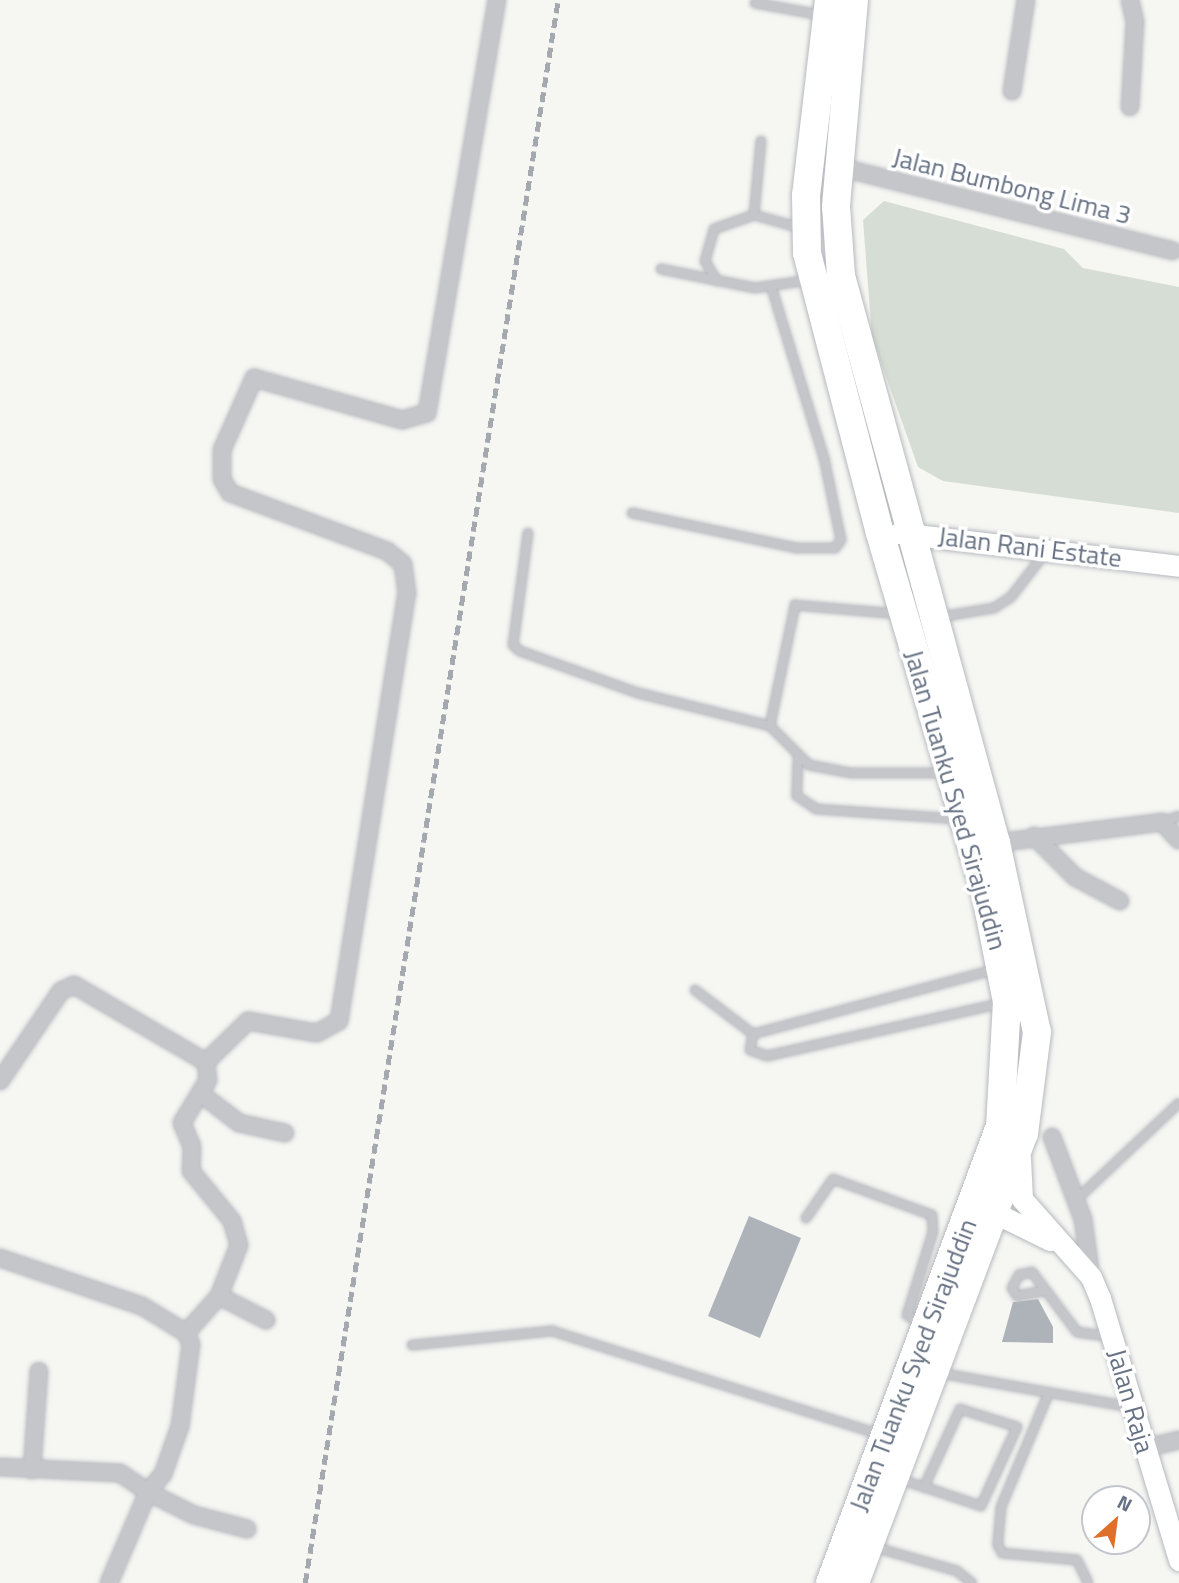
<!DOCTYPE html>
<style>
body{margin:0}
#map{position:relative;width:1179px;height:1583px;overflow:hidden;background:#f6f6f3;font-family:"Titillium Web",sans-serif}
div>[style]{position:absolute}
.green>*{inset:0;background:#d6ddd4}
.building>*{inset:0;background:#adb3b9}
.roads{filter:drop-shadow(0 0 2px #b6b9be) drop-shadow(0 0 2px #b6b9be)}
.lane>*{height:8px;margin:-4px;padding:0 4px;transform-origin:4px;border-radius:4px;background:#c4c6ca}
.street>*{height:16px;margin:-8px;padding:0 8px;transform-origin:8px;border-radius:8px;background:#c4c6ca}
.secondary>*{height:21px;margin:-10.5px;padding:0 10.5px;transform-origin:10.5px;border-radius:10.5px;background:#fff}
.highway>*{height:28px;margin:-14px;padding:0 14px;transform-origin:14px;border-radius:14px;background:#fff}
.rail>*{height:4.5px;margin-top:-2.25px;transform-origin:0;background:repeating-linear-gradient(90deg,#a4a8af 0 10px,transparent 0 15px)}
span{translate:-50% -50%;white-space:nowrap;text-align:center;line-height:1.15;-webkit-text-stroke:7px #fff;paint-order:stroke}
.street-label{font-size:26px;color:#667183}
.north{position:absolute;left:1081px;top:1485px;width:70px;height:70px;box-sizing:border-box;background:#fff;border:2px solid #c2c6cd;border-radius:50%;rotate:28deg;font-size:19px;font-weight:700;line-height:28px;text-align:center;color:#667183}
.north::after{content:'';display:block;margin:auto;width:24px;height:32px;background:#df702a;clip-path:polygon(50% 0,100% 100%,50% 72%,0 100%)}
</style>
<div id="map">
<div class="green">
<div style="clip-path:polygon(884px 201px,1064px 249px,1083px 268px,1179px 287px,1179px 513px,943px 481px,918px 467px,872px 337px,863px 220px)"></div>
</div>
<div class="building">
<div style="clip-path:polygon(749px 1216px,801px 1238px,760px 1338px,708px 1316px)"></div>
<div style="clip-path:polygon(1038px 1299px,1053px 1327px,1053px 1343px,1002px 1342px,1013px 1302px)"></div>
</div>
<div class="roads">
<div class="lane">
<div style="left:755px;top:3px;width:67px;rotate:10.3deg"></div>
<div style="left:761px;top:141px;width:74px;rotate:95.4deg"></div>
<div style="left:754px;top:215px;width:49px;rotate:15.5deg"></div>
<div style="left:661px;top:269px;width:96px;rotate:11.4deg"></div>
<div style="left:755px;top:288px;width:56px;rotate:-8.3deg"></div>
<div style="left:717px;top:281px;width:23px;rotate:-121deg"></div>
<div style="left:705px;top:261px;width:33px;rotate:-74deg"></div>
<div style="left:714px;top:229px;width:42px;rotate:-19.3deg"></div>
<div style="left:632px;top:513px;width:169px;rotate:12deg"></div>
<div style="left:797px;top:548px;width:38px"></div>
<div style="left:835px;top:548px;width:10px;rotate:-53deg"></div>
<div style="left:841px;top:540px;width:84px;rotate:-101.7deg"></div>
<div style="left:824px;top:458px;width:180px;rotate:-107.1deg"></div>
<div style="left:528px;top:533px;width:113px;rotate:97.6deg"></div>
<div style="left:513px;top:645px;width:9px;rotate:41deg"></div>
<div style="left:520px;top:651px;width:125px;rotate:19.6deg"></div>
<div style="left:638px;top:693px;width:136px;rotate:14deg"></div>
<div style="left:770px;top:726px;width:55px;rotate:45deg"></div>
<div style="left:809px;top:765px;width:43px;rotate:10.8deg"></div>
<div style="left:851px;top:773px;width:95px"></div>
<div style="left:940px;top:617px;width:55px;rotate:-9.5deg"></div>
<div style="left:994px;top:608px;width:20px;rotate:-33deg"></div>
<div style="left:1011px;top:597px;width:56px;rotate:-52.3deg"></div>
<div style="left:770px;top:726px;width:124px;rotate:-78.3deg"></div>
<div style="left:795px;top:605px;width:103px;rotate:5deg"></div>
<div style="left:798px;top:759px;width:37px;rotate:92deg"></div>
<div style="left:797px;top:796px;width:23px;rotate:34deg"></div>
<div style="left:816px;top:809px;width:142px;rotate:4deg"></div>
<div style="left:1162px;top:822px;width:18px;rotate:-19deg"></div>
<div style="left:695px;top:990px;width:73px;rotate:37.2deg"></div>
<div style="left:753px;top:1034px;width:16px;rotate:101deg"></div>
<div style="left:750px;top:1050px;width:18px;rotate:19deg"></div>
<div style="left:767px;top:1056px;width:242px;rotate:-12.7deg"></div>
<div style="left:753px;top:1034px;width:253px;rotate:-14.9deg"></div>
<div style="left:1076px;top:1200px;width:141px;rotate:-43.3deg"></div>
<div style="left:806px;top:1218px;width:47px;rotate:-55.3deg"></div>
<div style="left:833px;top:1179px;width:105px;rotate:20deg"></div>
<div style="left:932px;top:1215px;width:17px;rotate:87deg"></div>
<div style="left:933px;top:1232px;width:87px;rotate:107.4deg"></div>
<div style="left:907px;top:1315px;width:15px;rotate:32deg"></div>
<div style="left:1043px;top:1291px;width:26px;rotate:169deg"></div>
<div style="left:1017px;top:1296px;width:9px;rotate:-122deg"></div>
<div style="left:1012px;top:1288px;width:15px;rotate:-62deg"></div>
<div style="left:1019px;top:1275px;width:13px;rotate:-13deg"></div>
<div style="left:1032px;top:1272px;width:75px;rotate:53.1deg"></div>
<div style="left:1077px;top:1332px;width:30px;rotate:8deg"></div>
<div style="left:412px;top:1345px;width:141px;rotate:-5.7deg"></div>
<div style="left:552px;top:1331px;width:345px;rotate:17.5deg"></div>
<div style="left:939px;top:1373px;width:193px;rotate:10.1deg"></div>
<div style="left:1047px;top:1397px;width:119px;rotate:112.7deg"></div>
<div style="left:1001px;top:1507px;width:38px;rotate:95deg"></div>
<div style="left:998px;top:1545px;width:9px;rotate:63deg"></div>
<div style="left:1002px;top:1553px;width:75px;rotate:5.3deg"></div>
<div style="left:1077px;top:1560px;width:25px;rotate:64deg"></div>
<div style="left:899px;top:1479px;width:26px;rotate:18deg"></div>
<div style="left:924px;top:1487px;width:86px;rotate:-65.2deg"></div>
<div style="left:960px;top:1409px;width:60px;rotate:17.5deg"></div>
<div style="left:1017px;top:1427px;width:87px;rotate:114.5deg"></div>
<div style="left:981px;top:1506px;width:60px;rotate:-161.6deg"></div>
<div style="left:874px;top:1547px;width:86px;rotate:16.1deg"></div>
<div style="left:957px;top:1571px;width:19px;rotate:39deg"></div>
</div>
<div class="street">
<div style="left:1130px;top:0;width:22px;rotate:77deg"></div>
<div style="left:1135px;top:21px;width:86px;rotate:93.3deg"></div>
<div style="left:1012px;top:91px;width:92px;rotate:-81.3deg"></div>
<div style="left:839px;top:167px;width:344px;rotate:14.1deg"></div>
<div style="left:1034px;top:836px;width:58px;rotate:45deg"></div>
<div style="left:1075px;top:877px;width:51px;rotate:28.1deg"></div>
<div style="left:996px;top:843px;width:167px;rotate:-7.2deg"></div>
<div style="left:1162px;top:822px;width:25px;rotate:47deg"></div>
<div style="left:206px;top:1062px;width:59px;rotate:-44.3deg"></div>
<div style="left:248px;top:1021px;width:70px;rotate:9.9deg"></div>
<div style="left:317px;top:1033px;width:25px;rotate:-29deg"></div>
<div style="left:339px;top:1021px;width:433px;rotate:-81deg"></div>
<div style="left:407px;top:593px;width:29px;rotate:-98deg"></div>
<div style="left:403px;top:564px;width:21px;rotate:-141deg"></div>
<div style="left:387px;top:551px;width:167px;rotate:-159.7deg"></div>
<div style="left:230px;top:493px;width:16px;rotate:-120deg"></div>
<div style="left:222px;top:479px;width:29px;rotate:-90deg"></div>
<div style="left:222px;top:450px;width:79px;rotate:-66deg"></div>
<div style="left:254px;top:378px;width:154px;rotate:15.8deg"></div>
<div style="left:402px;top:420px;width:26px;rotate:-16deg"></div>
<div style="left:427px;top:413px;width:419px;rotate:-80.4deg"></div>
<div style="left:0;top:1081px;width:109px;rotate:-55.9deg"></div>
<div style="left:61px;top:991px;width:14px;rotate:-25deg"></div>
<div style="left:74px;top:985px;width:153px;rotate:30.3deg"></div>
<div style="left:206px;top:1062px;width:18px;rotate:84deg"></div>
<div style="left:208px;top:1080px;width:50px;rotate:121.2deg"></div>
<div style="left:182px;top:1123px;width:25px;rotate:67deg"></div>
<div style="left:192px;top:1146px;width:25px;rotate:92deg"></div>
<div style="left:191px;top:1171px;width:65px;rotate:50.6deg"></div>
<div style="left:232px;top:1221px;width:25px;rotate:74deg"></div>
<div style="left:239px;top:1245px;width:55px;rotate:111.4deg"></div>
<div style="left:219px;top:1296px;width:50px;rotate:131.7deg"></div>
<div style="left:200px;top:1093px;width:49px;rotate:37.6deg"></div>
<div style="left:239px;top:1123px;width:47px;rotate:12.3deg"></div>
<div style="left:1052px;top:1137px;width:88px;rotate:69.3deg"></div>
<div style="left:1083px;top:1219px;width:59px;rotate:82.1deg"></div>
<div style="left:0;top:1258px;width:150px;rotate:18.7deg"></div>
<div style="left:142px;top:1306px;width:52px;rotate:31.5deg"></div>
<div style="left:186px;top:1333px;width:12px;rotate:66deg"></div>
<div style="left:191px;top:1344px;width:83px;rotate:97.6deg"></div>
<div style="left:180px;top:1426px;width:51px;rotate:109.5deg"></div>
<div style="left:163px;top:1474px;width:23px;rotate:130deg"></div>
<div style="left:148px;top:1492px;width:51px;rotate:26.6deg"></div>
<div style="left:194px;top:1515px;width:55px;rotate:14.8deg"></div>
<div style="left:219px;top:1296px;width:53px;rotate:27.1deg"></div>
<div style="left:1145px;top:1448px;width:35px;rotate:-13deg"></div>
<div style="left:0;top:1467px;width:120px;rotate:2.9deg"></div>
<div style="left:120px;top:1473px;width:34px;rotate:34deg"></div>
<div style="left:148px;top:1492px;width:99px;rotate:113.2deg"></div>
<div style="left:32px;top:1470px;width:99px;rotate:-86deg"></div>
</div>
<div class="secondary">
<div style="left:899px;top:533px;width:282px;rotate:6.7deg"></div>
<div style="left:1020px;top:1158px;width:41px;rotate:87.2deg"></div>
<div style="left:1022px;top:1199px;width:104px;rotate:48.5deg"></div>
<div style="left:1091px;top:1277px;width:23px;rotate:67deg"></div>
<div style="left:1100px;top:1298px;width:274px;rotate:73.2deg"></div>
<div style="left:981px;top:1206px;width:77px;rotate:26.2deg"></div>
</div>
<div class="highway">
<div style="left:829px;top:0;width:196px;rotate:96.7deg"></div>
<div style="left:806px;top:195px;width:58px;rotate:89deg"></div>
<div style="left:807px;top:253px;width:289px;rotate:75.4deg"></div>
<div style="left:880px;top:533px;width:373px;rotate:73.7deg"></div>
<div style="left:985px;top:891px;width:113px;rotate:78.8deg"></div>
<div style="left:1007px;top:1002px;width:124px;rotate:93.2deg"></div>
<div style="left:1000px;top:1126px;width:488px;rotate:110.4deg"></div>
<div style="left:854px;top:0;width:207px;rotate:95deg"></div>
<div style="left:836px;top:206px;width:70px;rotate:85.9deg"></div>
<div style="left:841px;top:276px;width:588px;rotate:74.71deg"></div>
<div style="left:996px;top:843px;width:193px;rotate:77.8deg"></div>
<div style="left:1037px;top:1032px;width:102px;rotate:97.3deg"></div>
<div style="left:1024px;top:1133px;width:481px;rotate:110.6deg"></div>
</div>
</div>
<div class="rail">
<div style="left:305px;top:1583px;width:1603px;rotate:-80.92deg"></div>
</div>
<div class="street-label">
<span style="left:1012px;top:186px;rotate:14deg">Jalan Bumbong Lima 3</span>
<span style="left:1030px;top:547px;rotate:7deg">Jalan Rani Estate</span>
<span style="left:956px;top:800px;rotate:74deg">Jalan Tuanku Syed Sirajuddin</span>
<span style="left:913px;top:1365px;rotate:-69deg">Jalan Tuanku Syed Sirajuddin</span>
<span style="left:1131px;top:1401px;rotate:74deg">Jalan Raja</span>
</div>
<div class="north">N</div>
</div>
